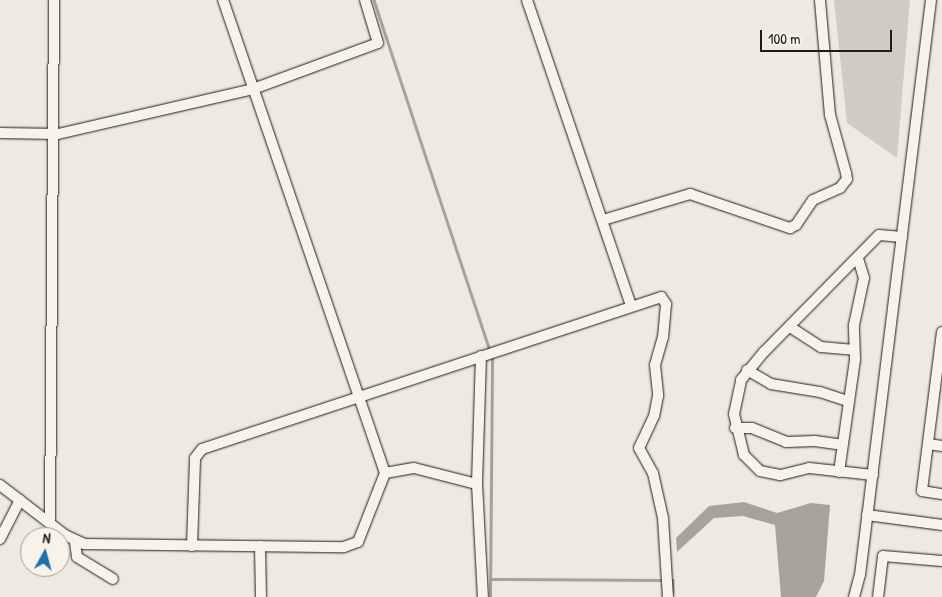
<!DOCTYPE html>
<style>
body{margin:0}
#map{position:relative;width:942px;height:597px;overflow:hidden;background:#eeeae0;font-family:"Patrick Hand",sans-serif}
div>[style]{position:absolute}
.green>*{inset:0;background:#cfccc3}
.water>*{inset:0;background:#a6a39d}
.stream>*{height:2.5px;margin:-1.25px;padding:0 1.25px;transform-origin:1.25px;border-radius:1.25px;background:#a6a39d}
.roads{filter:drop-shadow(0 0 1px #1c1c1c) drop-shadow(0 0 1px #1c1c1c)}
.minor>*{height:10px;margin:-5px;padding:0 5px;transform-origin:5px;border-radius:5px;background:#f7f3e8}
span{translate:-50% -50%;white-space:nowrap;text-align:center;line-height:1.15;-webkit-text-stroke:4px #f7f3e8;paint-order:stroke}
.north{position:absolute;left:20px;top:527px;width:50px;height:50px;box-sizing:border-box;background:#f7f3e8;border:1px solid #9f9d96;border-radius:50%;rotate:7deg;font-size:14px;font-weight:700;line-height:20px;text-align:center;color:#1c1c1c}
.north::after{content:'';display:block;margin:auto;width:18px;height:22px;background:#1f6fb2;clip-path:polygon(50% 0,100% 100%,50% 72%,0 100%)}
.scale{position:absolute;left:760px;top:30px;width:132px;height:22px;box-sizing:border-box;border:2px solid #1c1c1c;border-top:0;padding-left:6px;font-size:15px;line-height:18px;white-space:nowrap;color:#1c1c1c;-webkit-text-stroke:4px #f7f3e8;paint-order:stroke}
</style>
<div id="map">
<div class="green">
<div style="clip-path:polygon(834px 0,910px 0,897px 158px,847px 123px)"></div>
</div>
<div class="water">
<div style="clip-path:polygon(744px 502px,777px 513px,811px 503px,830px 505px,824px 581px,816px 597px,781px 597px,775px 525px,743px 516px,714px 518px,677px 552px,676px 538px,709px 506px)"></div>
</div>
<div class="stream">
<div style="left:374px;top:0;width:370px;rotate:71.7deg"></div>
<div style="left:490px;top:579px;width:174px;rotate:0.3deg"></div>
<div style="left:669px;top:580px;width:4px"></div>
<div style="left:673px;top:580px;width:12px;rotate:90deg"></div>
<div style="left:490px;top:597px;width:241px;rotate:-89.5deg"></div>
</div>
<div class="roads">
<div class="minor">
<div style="left:527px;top:0;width:322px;rotate:71.2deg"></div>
<div style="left:0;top:133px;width:58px;rotate:1deg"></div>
<div style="left:58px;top:134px;width:200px;rotate:-13deg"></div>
<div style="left:253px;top:89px;width:133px;rotate:-20.2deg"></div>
<div style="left:378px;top:43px;width:45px;rotate:-106.8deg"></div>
<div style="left:603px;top:220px;width:91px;rotate:-16.6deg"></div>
<div style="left:690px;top:194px;width:106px;rotate:18.8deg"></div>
<div style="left:790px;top:228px;width:7px;rotate:-27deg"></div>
<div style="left:796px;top:225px;width:30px;rotate:-56deg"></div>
<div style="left:813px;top:200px;width:30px;rotate:-24deg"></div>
<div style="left:840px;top:188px;width:11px;rotate:-52deg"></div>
<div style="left:847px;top:179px;width:6px;rotate:-99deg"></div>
<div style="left:846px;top:173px;width:60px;rotate:-105.4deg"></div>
<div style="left:830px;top:115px;width:115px;rotate:-95deg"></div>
<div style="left:790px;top:327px;width:37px;rotate:33deg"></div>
<div style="left:821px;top:347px;width:33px;rotate:5deg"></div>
<div style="left:942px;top:332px;width:160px;rotate:97.2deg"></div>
<div style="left:922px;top:491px;width:20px;rotate:9deg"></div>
<div style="left:481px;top:356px;width:128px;rotate:91.8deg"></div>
<div style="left:477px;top:484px;width:113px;rotate:87deg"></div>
<div style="left:747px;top:370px;width:28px;rotate:30deg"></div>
<div style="left:771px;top:384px;width:50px;rotate:9.3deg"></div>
<div style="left:820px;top:392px;width:29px;rotate:18deg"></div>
<div style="left:735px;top:428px;width:17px"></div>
<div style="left:752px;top:428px;width:37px;rotate:22deg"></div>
<div style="left:786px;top:442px;width:29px;rotate:-2deg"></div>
<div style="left:815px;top:441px;width:27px;rotate:8deg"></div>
<div style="left:928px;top:444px;width:14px;rotate:8deg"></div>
<div style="left:839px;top:472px;width:114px;rotate:-81.9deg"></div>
<div style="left:855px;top:359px;width:34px;rotate:-92deg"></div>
<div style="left:854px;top:325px;width:48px;rotate:-78deg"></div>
<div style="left:864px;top:278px;width:21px;rotate:-107deg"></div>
<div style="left:385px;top:473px;width:29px;rotate:-10deg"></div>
<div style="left:414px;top:468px;width:65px;rotate:14.3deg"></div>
<div style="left:873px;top:475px;width:64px;rotate:-173.8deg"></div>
<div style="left:809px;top:468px;width:30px;rotate:166deg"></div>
<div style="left:780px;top:475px;width:20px;rotate:-169deg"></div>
<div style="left:760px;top:471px;width:23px;rotate:-135deg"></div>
<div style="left:744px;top:455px;width:42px;rotate:-103.7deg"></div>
<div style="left:734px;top:414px;width:35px;rotate:-78deg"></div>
<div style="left:741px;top:380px;width:36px;rotate:-51deg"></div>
<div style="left:764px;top:352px;width:164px;rotate:-45.5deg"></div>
<div style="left:879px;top:235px;width:23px;rotate:5deg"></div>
<div style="left:0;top:485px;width:82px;rotate:37.6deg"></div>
<div style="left:65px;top:535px;width:21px;rotate:25deg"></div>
<div style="left:84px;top:544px;width:260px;rotate:0.7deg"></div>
<div style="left:344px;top:547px;width:15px;rotate:-20deg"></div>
<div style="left:358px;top:542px;width:74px;rotate:-68.6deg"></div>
<div style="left:385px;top:473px;width:500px;rotate:-108.9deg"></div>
<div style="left:867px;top:515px;width:76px;rotate:7.6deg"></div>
<div style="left:50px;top:523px;width:523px;rotate:-89.56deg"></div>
<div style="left:0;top:539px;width:44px;rotate:-62.9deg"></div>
<div style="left:75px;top:542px;width:15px;rotate:82deg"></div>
<div style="left:77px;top:557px;width:42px;rotate:31.4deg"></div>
<div style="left:192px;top:546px;width:88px;rotate:-88deg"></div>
<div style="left:195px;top:458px;width:11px;rotate:-52deg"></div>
<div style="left:202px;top:449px;width:484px;rotate:-18.3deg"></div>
<div style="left:661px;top:297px;width:9px;rotate:54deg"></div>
<div style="left:666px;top:304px;width:33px;rotate:95deg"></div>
<div style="left:663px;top:337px;width:29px;rotate:106deg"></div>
<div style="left:655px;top:365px;width:31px;rotate:84deg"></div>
<div style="left:658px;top:396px;width:20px;rotate:101deg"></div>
<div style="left:654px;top:416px;width:35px;rotate:115deg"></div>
<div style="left:639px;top:448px;width:29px;rotate:61deg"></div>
<div style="left:653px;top:473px;width:46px;rotate:77.5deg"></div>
<div style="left:663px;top:518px;width:79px;rotate:86.4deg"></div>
<div style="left:260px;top:546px;width:51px;rotate:88.9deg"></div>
<div style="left:854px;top:597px;width:23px;rotate:-75deg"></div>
<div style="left:860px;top:575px;width:579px;rotate:-82.96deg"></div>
<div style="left:878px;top:597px;width:41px;rotate:-83deg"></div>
<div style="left:883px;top:556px;width:59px;rotate:4.8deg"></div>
</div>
</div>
<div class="north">N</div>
<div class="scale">100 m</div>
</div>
